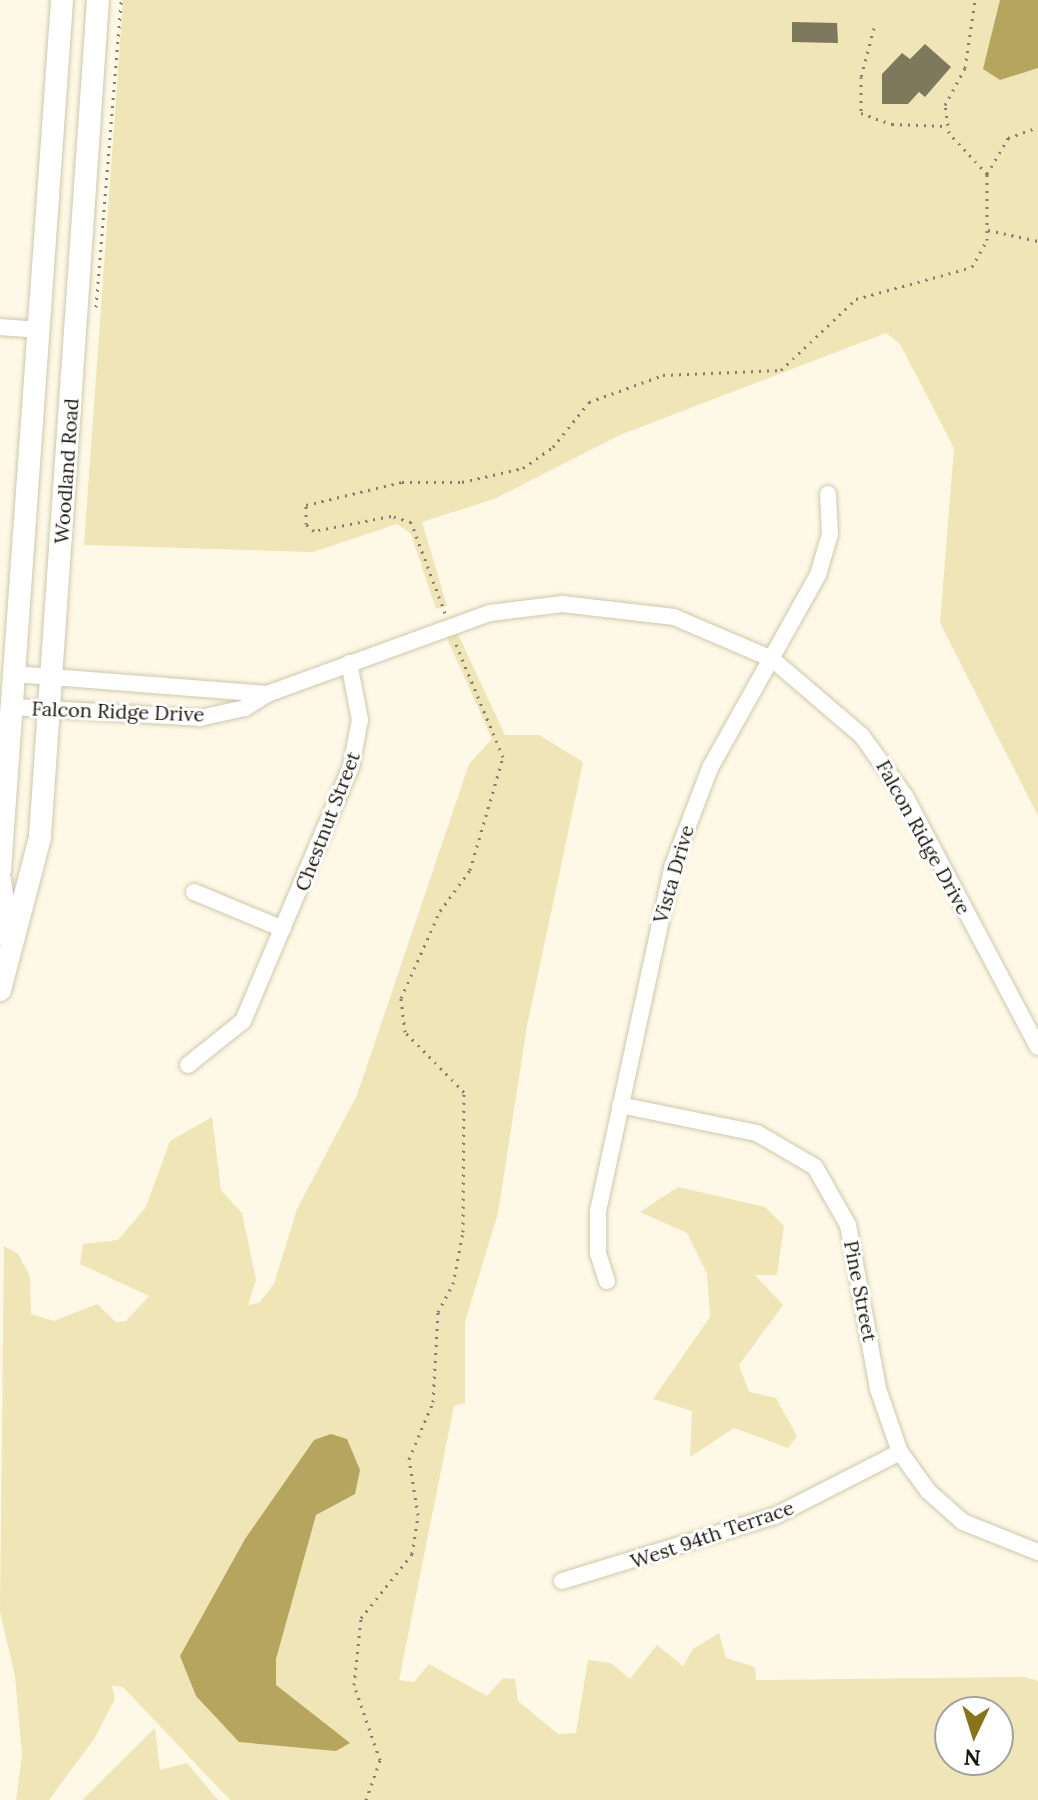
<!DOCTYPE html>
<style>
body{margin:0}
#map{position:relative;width:1038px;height:1800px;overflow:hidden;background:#fef9e7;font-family:Lora,serif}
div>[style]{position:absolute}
.green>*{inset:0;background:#f0e5b6}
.water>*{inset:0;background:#b6a55e}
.building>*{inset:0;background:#7e785c}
.path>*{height:3px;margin-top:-1.5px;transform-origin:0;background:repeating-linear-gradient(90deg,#827e70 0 2px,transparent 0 8px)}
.roads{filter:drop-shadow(0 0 2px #cfc8aa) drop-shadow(0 0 2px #cfc8aa)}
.minor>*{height:16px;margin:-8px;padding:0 8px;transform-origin:8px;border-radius:8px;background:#fff}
.secondary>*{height:22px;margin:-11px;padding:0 11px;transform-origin:11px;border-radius:11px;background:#fff}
span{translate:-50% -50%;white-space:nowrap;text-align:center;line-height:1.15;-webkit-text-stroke:6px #fff;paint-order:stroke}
.street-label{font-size:20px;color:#1a170c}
.north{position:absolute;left:934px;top:1696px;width:80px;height:80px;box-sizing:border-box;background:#fff;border:2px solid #a3a29e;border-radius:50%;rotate:184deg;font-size:22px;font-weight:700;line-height:32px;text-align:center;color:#1a170c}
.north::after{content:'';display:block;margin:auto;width:28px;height:36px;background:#887518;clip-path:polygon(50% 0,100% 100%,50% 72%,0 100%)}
</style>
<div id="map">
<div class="green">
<div style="clip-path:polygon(123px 0,1038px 0,1038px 816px,940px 623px,954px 448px,900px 344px,886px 333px,620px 435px,494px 499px,422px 522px,447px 606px,436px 609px,411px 534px,397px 524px,313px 552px,84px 545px)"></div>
<div style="clip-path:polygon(evenodd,458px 634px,505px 735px,539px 735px,583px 762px,527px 1026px,498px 1213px,465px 1322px,465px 1403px,454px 1406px,399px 1680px,414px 1682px,429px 1664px,487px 1696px,503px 1678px,515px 1679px,518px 1701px,558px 1734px,576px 1733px,588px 1660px,611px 1663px,630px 1679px,657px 1645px,683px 1666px,693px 1649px,719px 1633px,726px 1658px,755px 1667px,756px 1680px,1025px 1677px,1038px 1681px,1038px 1800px,230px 1800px,123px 1687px,112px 1686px,115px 1699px,94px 1739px,49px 1800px,16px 1800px,22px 1755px,15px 1676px,0 1612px,4px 1246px,18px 1254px,30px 1276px,31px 1314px,54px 1321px,97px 1304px,116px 1322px,126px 1321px,149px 1296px,80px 1264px,83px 1244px,118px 1240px,146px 1207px,170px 1141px,212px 1117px,221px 1190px,242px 1213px,256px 1280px,248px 1305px,259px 1303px,274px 1284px,297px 1209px,357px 1095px,469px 764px,492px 739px,447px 638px,458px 634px,950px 1712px,998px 1712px,998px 1760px,950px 1760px,950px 1712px)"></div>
<div style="clip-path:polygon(678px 1187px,765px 1207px,784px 1226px,777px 1275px,755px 1275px,783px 1305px,739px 1365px,749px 1392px,776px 1398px,797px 1436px,788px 1448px,734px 1428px,690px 1457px,692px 1411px,653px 1399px,710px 1317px,707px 1274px,687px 1233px,640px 1212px)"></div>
<div style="clip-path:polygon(155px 1728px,160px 1770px,187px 1763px,218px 1800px,82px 1800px)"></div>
</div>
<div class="water">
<div style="clip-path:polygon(1000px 0,1038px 0,1038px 68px,1000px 80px,983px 69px)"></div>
<div style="clip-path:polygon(331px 1434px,347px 1439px,360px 1470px,355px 1494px,316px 1515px,276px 1659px,276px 1685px,350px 1743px,336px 1751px,239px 1742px,196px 1696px,180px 1656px,245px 1539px,314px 1440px)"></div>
</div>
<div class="building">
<div style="clip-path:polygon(792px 22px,837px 23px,838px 43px,792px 42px)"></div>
<div style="clip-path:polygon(925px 44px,951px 67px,925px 97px,919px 92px,908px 104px,882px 104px,882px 74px,902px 53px,910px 59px)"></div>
</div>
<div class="path">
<div style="left:874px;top:28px;width:51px;rotate:104.9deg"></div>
<div style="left:861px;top:77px;width:36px;rotate:90deg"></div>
<div style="left:861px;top:113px;width:33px;rotate:20deg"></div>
<div style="left:892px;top:124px;width:53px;rotate:2.2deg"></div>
<div style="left:987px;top:174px;width:42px;rotate:-59.7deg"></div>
<div style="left:1008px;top:138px;width:32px;rotate:-20deg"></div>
<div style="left:988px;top:230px;width:51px;rotate:12.4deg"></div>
<div style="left:96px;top:307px;width:308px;rotate:-85.3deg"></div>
<div style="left:445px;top:613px;width:97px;rotate:-110.5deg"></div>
<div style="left:411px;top:522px;width:21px;rotate:-163deg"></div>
<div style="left:391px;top:516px;width:78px;rotate:169deg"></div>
<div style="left:314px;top:531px;width:11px;rotate:-139deg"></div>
<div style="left:306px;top:524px;width:19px;rotate:-90deg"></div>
<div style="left:306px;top:505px;width:99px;rotate:-13.5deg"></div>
<div style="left:402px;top:482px;width:60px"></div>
<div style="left:462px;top:482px;width:63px;rotate:-12.9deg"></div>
<div style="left:523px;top:468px;width:37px;rotate:-35deg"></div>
<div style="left:553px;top:447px;width:58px;rotate:-51.3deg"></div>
<div style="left:589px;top:402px;width:79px;rotate:-20deg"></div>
<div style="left:663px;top:375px;width:118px;rotate:-2.4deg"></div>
<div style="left:781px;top:370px;width:103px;rotate:-43.4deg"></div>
<div style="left:856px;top:299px;width:120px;rotate:-15.4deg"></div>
<div style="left:972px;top:267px;width:31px;rotate:-61deg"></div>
<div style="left:987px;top:240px;width:66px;rotate:-90deg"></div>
<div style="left:987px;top:174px;width:56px;rotate:-132.8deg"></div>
<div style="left:949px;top:133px;width:28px;rotate:-98deg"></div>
<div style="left:945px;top:105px;width:42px;rotate:-61.6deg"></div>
<div style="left:965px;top:68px;width:69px;rotate:-81.6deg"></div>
<div style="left:366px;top:1800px;width:42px;rotate:-70.7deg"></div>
<div style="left:380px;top:1760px;width:79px;rotate:-109.1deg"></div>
<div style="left:354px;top:1685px;width:67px;rotate:-84deg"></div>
<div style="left:361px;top:1618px;width:82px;rotate:-51.4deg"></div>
<div style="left:412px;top:1554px;width:39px;rotate:-81deg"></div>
<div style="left:418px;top:1515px;width:57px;rotate:-99.1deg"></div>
<div style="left:409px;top:1459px;width:62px;rotate:-67.2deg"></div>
<div style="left:433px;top:1402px;width:90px;rotate:-86.8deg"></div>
<div style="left:438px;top:1312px;width:32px;rotate:-62deg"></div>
<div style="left:453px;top:1284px;width:53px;rotate:-79.1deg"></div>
<div style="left:463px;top:1232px;width:140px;rotate:-89.6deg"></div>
<div style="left:464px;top:1092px;width:84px;rotate:-134.5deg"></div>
<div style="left:405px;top:1032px;width:34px;rotate:-97deg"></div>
<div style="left:401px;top:998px;width:95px;rotate:-65.9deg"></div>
<div style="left:440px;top:911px;width:51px;rotate:-53.8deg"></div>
<div style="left:470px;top:870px;width:118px;rotate:-73.7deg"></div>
<div style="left:503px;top:757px;width:128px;rotate:-112.6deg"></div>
</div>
<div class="roads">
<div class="minor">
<div style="left:0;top:327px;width:40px;rotate:4.3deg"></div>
<div style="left:14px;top:674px;width:254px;rotate:4.5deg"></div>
<div style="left:12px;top:707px;width:188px;rotate:3.3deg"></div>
<div style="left:200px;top:718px;width:46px;rotate:-12.5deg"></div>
<div style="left:245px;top:708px;width:26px;rotate:-32deg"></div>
<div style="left:267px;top:694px;width:237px;rotate:-20deg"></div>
<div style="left:490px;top:613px;width:73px;rotate:-7.1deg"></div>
<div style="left:562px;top:604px;width:113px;rotate:6.6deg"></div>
<div style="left:674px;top:617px;width:107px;rotate:23.2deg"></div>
<div style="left:772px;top:659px;width:118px;rotate:40.5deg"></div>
<div style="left:862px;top:736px;width:74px;rotate:54.4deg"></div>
<div style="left:905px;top:796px;width:284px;rotate:62.1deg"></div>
<div style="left:194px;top:892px;width:96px;rotate:22.6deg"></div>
<div style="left:188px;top:1065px;width:70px;rotate:-38.7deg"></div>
<div style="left:243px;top:1021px;width:276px;rotate:-67deg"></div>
<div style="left:351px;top:767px;width:48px;rotate:-79.2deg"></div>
<div style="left:360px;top:720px;width:58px;rotate:-100.9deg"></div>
<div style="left:620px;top:1105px;width:140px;rotate:11.6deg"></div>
<div style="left:757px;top:1133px;width:67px;rotate:30.4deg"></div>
<div style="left:815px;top:1167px;width:67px;rotate:60.4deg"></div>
<div style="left:848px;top:1225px;width:167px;rotate:79.6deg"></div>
<div style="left:878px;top:1389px;width:67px;rotate:70.8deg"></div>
<div style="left:900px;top:1452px;width:48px;rotate:54.3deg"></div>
<div style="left:928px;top:1491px;width:47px;rotate:41.5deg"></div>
<div style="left:963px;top:1522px;width:81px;rotate:21.8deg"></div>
<div style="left:607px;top:1281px;width:28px;rotate:-108deg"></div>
<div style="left:598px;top:1254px;width:43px;rotate:-90deg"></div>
<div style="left:598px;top:1211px;width:354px;rotate:-77.8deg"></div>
<div style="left:673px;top:865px;width:104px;rotate:-69.1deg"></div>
<div style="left:710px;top:768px;width:221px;rotate:-60.8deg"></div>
<div style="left:818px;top:575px;width:43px;rotate:-73.7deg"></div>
<div style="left:830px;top:534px;width:40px;rotate:-92.9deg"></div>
<div style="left:562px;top:1581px;width:223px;rotate:-17deg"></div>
<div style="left:775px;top:1516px;width:140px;rotate:-27.1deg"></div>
</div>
<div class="secondary">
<div style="left:0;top:870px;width:872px;rotate:-85.92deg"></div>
<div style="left:0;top:880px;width:57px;rotate:81.9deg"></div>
<div style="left:0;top:990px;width:158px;rotate:-75.3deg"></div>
<div style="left:40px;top:837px;width:839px;rotate:-86.04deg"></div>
</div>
</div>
<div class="street-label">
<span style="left:66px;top:471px;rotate:-86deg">Woodland Road</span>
<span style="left:118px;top:711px;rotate:2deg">Falcon Ridge Drive</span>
<span style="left:327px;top:821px;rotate:-69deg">Chestnut Street</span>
<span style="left:924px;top:837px;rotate:61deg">Falcon Ridge Drive</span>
<span style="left:673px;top:874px;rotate:-74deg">Vista Drive</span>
<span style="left:861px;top:1291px;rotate:79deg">Pine Street</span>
<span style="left:712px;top:1534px;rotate:-19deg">West 94th Terrace</span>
</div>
<div class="north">N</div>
</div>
